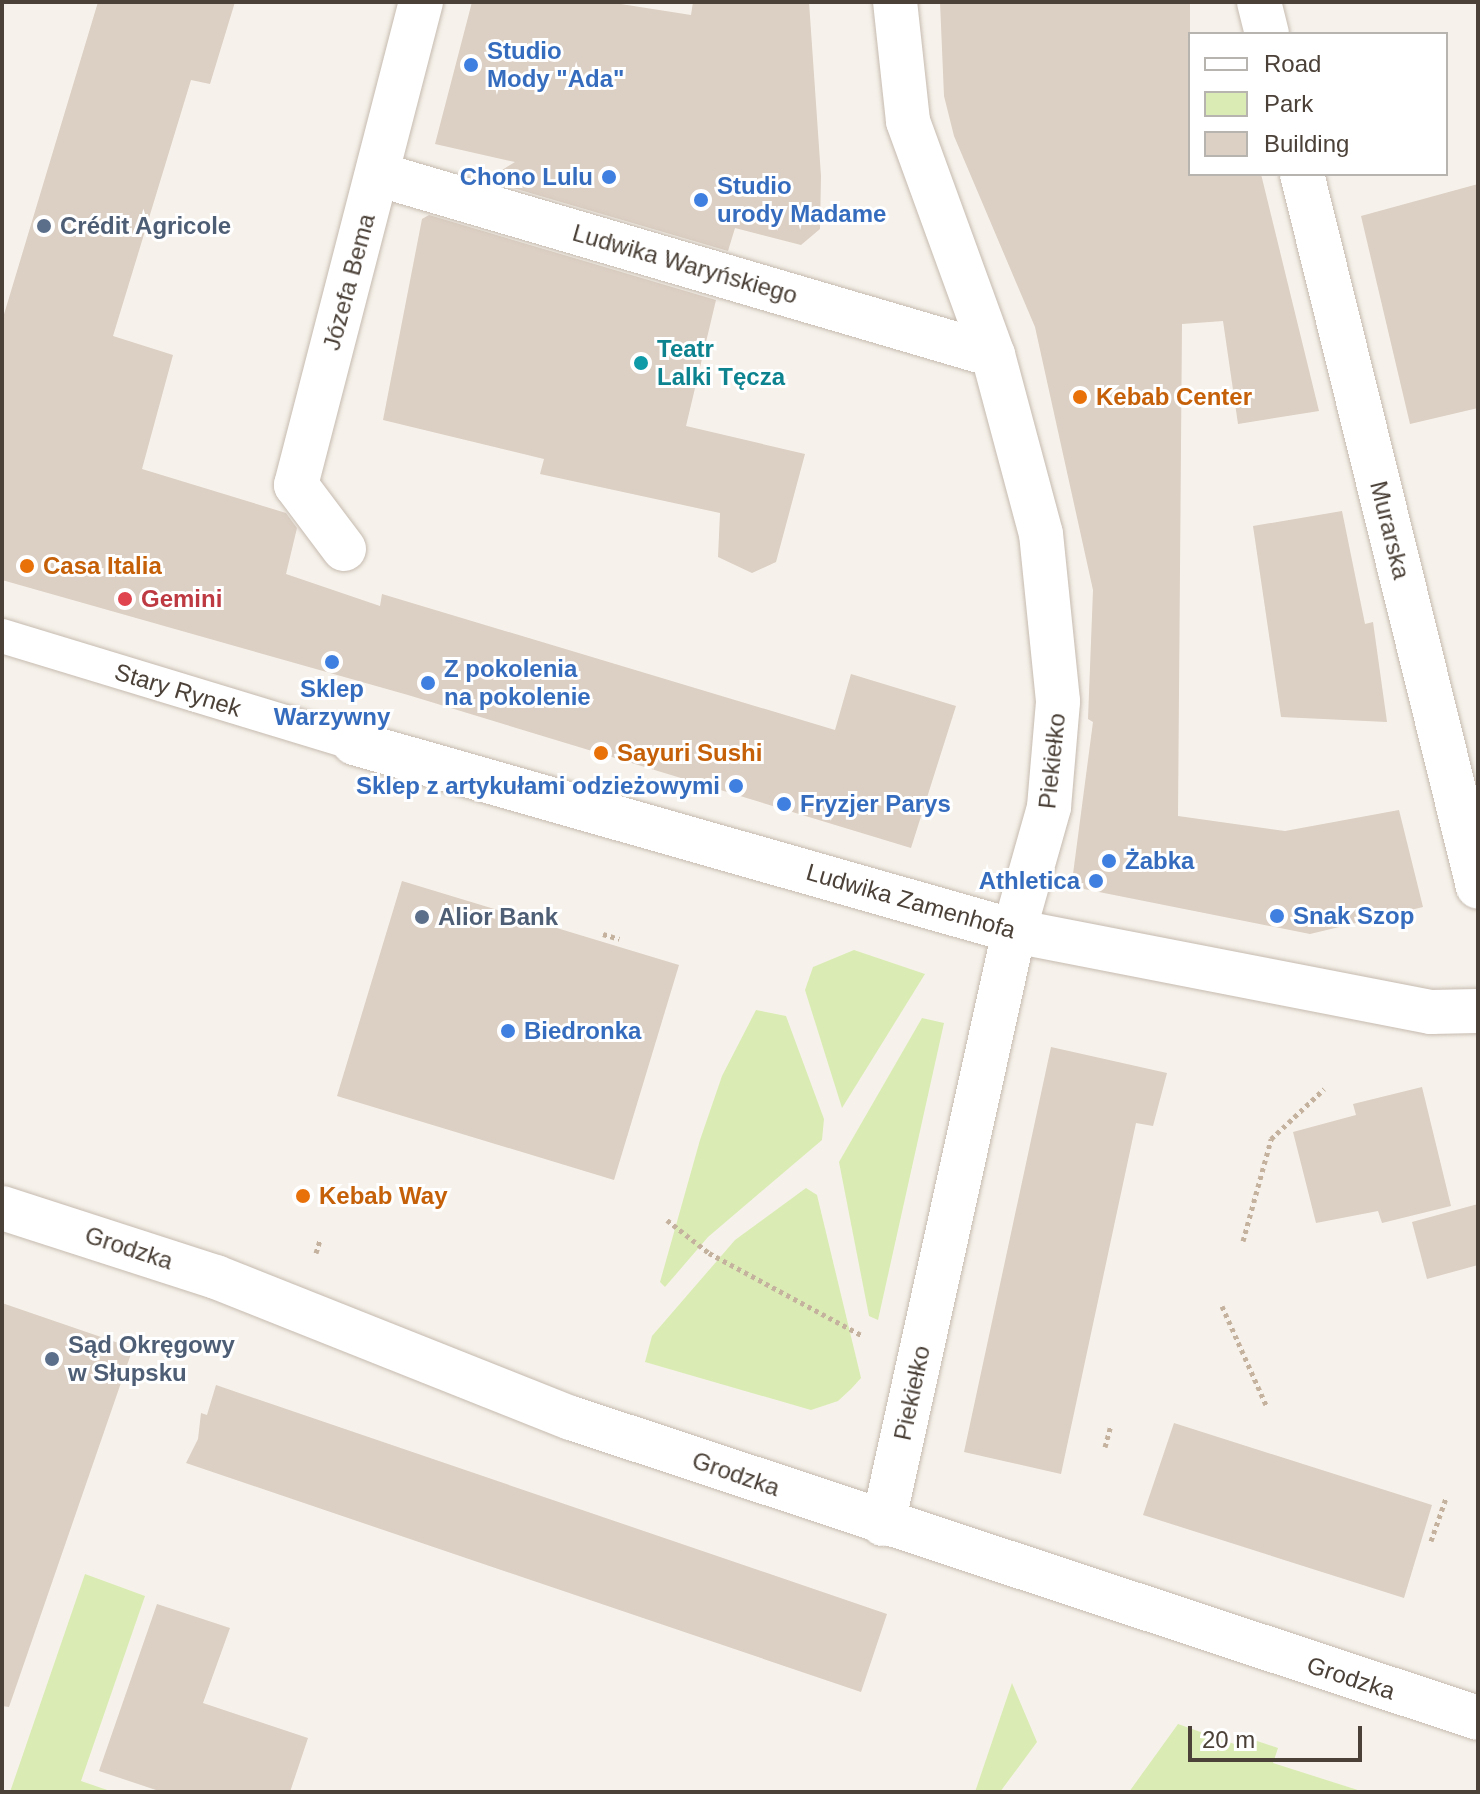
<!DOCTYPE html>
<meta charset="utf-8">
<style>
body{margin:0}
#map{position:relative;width:1480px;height:1794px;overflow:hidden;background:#f6f2eb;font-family:Helvetica,sans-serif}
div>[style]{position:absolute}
.green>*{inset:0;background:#daecb3}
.building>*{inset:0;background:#dccfc3}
.path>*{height:5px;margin-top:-2.5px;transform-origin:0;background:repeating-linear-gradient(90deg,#c5b29e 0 4px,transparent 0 8px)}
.roads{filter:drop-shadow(0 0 2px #c6bbb0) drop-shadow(0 0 2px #c6bbb0)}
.pedestrian>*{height:34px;margin:-17px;padding:0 17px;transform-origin:17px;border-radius:17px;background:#fff}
.minor>*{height:44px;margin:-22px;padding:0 22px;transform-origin:22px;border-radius:22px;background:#fff}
.tertiary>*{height:44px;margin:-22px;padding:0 22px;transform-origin:22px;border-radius:22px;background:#fff}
.dots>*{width:22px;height:22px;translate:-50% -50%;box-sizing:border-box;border:4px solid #fff;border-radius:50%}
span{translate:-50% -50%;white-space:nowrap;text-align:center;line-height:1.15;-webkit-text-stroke:6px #fff;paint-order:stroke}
.shop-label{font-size:24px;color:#366cbe;font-weight:700}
.left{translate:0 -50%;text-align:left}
.right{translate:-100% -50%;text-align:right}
.service-label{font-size:24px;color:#4e5e75;font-weight:700}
.street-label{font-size:24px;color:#4b4138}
.culture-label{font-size:24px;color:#0d838f;font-weight:700}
.food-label{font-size:24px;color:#c56008;font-weight:700}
.health-label{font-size:24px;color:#be3a42;font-weight:700}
.frame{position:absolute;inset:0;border:4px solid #4b4138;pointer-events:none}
.legend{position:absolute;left:1188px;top:32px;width:260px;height:144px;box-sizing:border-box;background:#fff;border:2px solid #b7b3af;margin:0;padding:10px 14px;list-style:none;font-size:24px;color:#4b4138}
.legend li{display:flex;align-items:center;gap:16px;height:40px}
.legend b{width:40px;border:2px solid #b7b3af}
.scale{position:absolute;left:1188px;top:1726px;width:174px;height:36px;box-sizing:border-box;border:4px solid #4b4138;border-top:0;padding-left:10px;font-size:24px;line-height:28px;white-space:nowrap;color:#4b4138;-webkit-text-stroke:6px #fff;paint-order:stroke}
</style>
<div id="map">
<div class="green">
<div style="clip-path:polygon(854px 950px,925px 974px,842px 1108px,805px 990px,813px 967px)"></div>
<div style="clip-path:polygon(756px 1010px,786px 1016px,824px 1119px,822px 1140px,708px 1237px,665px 1287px,660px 1282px,700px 1140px,722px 1076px)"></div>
<div style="clip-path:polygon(922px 1018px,944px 1023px,878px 1320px,869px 1316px,839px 1162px)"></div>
<div style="clip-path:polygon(806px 1188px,817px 1195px,861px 1378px,851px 1389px,838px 1401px,811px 1410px,645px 1362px,652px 1336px,735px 1240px)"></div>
<div style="clip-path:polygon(85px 1574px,145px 1596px,81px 1781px,113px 1792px,10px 1792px)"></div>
<div style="clip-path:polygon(1012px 1683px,1037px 1742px,1000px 1792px,975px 1792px)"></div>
<div style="clip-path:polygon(1178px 1724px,1240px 1746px,1245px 1737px,1278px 1748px,1273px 1763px,1364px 1792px,1129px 1792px)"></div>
</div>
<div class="building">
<div style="clip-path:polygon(98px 2px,235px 2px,210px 84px,191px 80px,113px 336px,173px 355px,142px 469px,286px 513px,297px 528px,286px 574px,380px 606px,382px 594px,835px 730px,851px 674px,956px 706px,911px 848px,408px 695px,2px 580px,2px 321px)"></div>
<div style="clip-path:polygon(472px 2px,608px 2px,691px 15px,693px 2px,809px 2px,821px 176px,820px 229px,801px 245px,735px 228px,728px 251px,486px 180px,515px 162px,435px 144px)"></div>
<div style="clip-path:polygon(940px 2px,1190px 2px,1190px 174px,1261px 174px,1319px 411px,1238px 424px,1223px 321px,1182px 324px,1178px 816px,1285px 831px,1399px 810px,1423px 907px,1310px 934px,1084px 889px,1073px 874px,1093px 722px,1088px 719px,1093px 590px,1035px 327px,954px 136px,944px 96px)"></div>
<div style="clip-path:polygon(1478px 184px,1478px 408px,1410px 424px,1361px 216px)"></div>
<div style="clip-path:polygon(429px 215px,716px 300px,686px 426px,805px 454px,776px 562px,752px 573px,718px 557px,720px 513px,540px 474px,544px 459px,383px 420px,422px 219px)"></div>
<div style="clip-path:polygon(1342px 511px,1365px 624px,1373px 622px,1387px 722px,1281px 717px,1253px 526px)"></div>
<div style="clip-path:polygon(402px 881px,679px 965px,614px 1180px,337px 1096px)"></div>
<div style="clip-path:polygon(1051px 1047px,1167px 1073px,1153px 1126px,1136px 1123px,1061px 1474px,964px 1452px)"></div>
<div style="clip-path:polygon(1422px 1087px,1451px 1206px,1382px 1223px,1378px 1211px,1316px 1223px,1293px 1132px,1356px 1115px,1353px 1104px)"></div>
<div style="clip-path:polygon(1478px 1204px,1478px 1265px,1427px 1279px,1412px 1222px)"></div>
<div style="clip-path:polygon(2px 1303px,133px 1348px,9px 1707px,2px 1706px)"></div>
<div style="clip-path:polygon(216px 1385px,887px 1614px,861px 1692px,186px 1463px,198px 1439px,201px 1413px,207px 1415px)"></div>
<div style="clip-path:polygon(1174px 1423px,1432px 1505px,1404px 1598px,1143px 1515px)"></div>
<div style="clip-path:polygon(157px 1604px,230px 1628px,203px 1703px,308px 1738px,290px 1792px,162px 1792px,99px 1771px)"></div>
</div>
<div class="path">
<div style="left:603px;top:934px;width:17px;rotate:17deg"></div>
<div style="left:667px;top:1220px;width:53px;rotate:38.2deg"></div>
<div style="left:709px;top:1253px;width:175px;rotate:28.3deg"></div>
<div style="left:1243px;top:1241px;width:106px;rotate:-74.6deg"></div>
<div style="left:1271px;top:1139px;width:73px;rotate:-43.3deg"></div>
<div style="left:316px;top:1253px;width:14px;rotate:-73deg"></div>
<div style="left:1222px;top:1306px;width:108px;rotate:66deg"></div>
<div style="left:1105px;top:1447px;width:23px;rotate:-75deg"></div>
<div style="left:1431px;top:1541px;width:46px;rotate:-70.8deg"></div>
</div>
<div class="roads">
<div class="pedestrian">
<div style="left:2px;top:636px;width:368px;rotate:16.9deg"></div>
</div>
<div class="minor">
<div style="left:1259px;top:2px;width:33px;rotate:76deg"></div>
<div style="left:377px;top:174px;width:642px;rotate:16.37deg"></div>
<div style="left:1302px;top:174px;width:734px;rotate:76.13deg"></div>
<div style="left:344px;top:549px;width:80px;rotate:-126.9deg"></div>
<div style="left:296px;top:485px;width:499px;rotate:-75.5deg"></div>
<div style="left:354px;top:743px;width:686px;rotate:15.9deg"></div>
<div style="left:1014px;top:931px;width:425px;rotate:11deg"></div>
<div style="left:1431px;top:1012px;width:47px;rotate:-1.2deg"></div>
<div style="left:883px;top:1524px;width:607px;rotate:-77.54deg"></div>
<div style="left:1014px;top:931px;width:129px;rotate:-74.2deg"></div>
<div style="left:1049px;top:807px;width:106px;rotate:-85.1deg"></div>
<div style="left:1058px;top:701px;width:168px;rotate:-95.8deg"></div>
<div style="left:1041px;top:534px;width:185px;rotate:-105deg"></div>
<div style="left:993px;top:355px;width:249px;rotate:-110deg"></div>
<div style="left:908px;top:121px;width:120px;rotate:-96.2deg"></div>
</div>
<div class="tertiary">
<div style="left:2px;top:1208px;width:225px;rotate:17.9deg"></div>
<div style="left:216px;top:1277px;width:382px;rotate:21.7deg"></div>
<div style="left:571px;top:1418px;width:955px;rotate:18.3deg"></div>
</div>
</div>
<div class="dots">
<div style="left:471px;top:65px;background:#3f7fe0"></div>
<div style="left:609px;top:177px;background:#3f7fe0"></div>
<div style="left:701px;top:200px;background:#3f7fe0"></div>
<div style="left:44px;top:226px;background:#5c6f8a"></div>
<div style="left:641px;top:363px;background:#0f9aa8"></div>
<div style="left:1080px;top:397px;background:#e8710a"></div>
<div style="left:27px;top:566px;background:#e8710a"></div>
<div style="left:125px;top:599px;background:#e0444e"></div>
<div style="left:332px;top:662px;background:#3f7fe0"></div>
<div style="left:428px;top:683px;background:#3f7fe0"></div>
<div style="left:601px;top:753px;background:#e8710a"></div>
<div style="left:736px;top:786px;background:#3f7fe0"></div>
<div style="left:784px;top:804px;background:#3f7fe0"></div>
<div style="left:1109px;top:861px;background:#3f7fe0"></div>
<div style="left:1096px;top:881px;background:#3f7fe0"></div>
<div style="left:1277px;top:916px;background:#3f7fe0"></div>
<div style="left:422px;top:917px;background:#5c6f8a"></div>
<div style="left:508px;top:1031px;background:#3f7fe0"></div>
<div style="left:303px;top:1196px;background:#e8710a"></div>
<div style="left:52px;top:1359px;background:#5c6f8a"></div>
</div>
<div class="shop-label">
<span class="left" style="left:487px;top:65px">Studio<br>Mody "Ada"</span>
<span class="right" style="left:593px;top:177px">Chono Lulu</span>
<span class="left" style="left:717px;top:200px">Studio<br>urody Madame</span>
<span class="left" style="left:444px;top:683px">Z pokolenia<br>na pokolenie</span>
<span style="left:332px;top:703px">Sklep<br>Warzywny</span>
<span class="right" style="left:720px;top:786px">Sklep z artykułami odzieżowymi</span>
<span class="left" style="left:800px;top:804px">Fryzjer Parys</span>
<span class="left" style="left:1125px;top:861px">Żabka</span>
<span class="right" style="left:1080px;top:881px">Athletica</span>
<span class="left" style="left:1293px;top:916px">Snak Szop</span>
<span class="left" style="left:524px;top:1031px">Biedronka</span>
</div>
<div class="service-label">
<span class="left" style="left:60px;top:226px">Crédit Agricole</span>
<span class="left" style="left:438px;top:917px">Alior Bank</span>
<span class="left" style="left:68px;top:1359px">Sąd Okręgowy<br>w Słupsku</span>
</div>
<div class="street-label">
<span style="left:685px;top:264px;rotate:16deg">Ludwika Waryńskiego</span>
<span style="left:349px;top:282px;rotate:-75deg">Józefa Bema</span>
<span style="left:1390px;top:530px;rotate:76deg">Murarska</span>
<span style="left:178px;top:690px;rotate:17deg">Stary Rynek</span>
<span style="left:1052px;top:761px;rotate:-84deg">Piekiełko</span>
<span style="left:911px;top:901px;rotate:16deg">Ludwika Zamenhofa</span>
<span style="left:129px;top:1248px;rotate:18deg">Grodzka</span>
<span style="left:912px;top:1393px;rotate:-78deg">Piekiełko</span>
<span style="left:736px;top:1474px;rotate:19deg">Grodzka</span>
<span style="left:1351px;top:1678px;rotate:18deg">Grodzka</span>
</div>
<div class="culture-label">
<span class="left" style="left:657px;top:363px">Teatr<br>Lalki Tęcza</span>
</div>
<div class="food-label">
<span class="left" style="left:1096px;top:397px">Kebab Center</span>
<span class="left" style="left:43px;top:566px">Casa Italia</span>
<span class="left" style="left:617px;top:753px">Sayuri Sushi</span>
<span class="left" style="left:319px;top:1196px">Kebab Way</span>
</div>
<div class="health-label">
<span class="left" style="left:141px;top:599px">Gemini</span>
</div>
<div class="frame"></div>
<ul class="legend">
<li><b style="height:10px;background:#fff"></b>Road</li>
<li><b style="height:22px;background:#daecb3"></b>Park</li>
<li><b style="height:22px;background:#dccfc3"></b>Building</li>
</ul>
<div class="scale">20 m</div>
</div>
